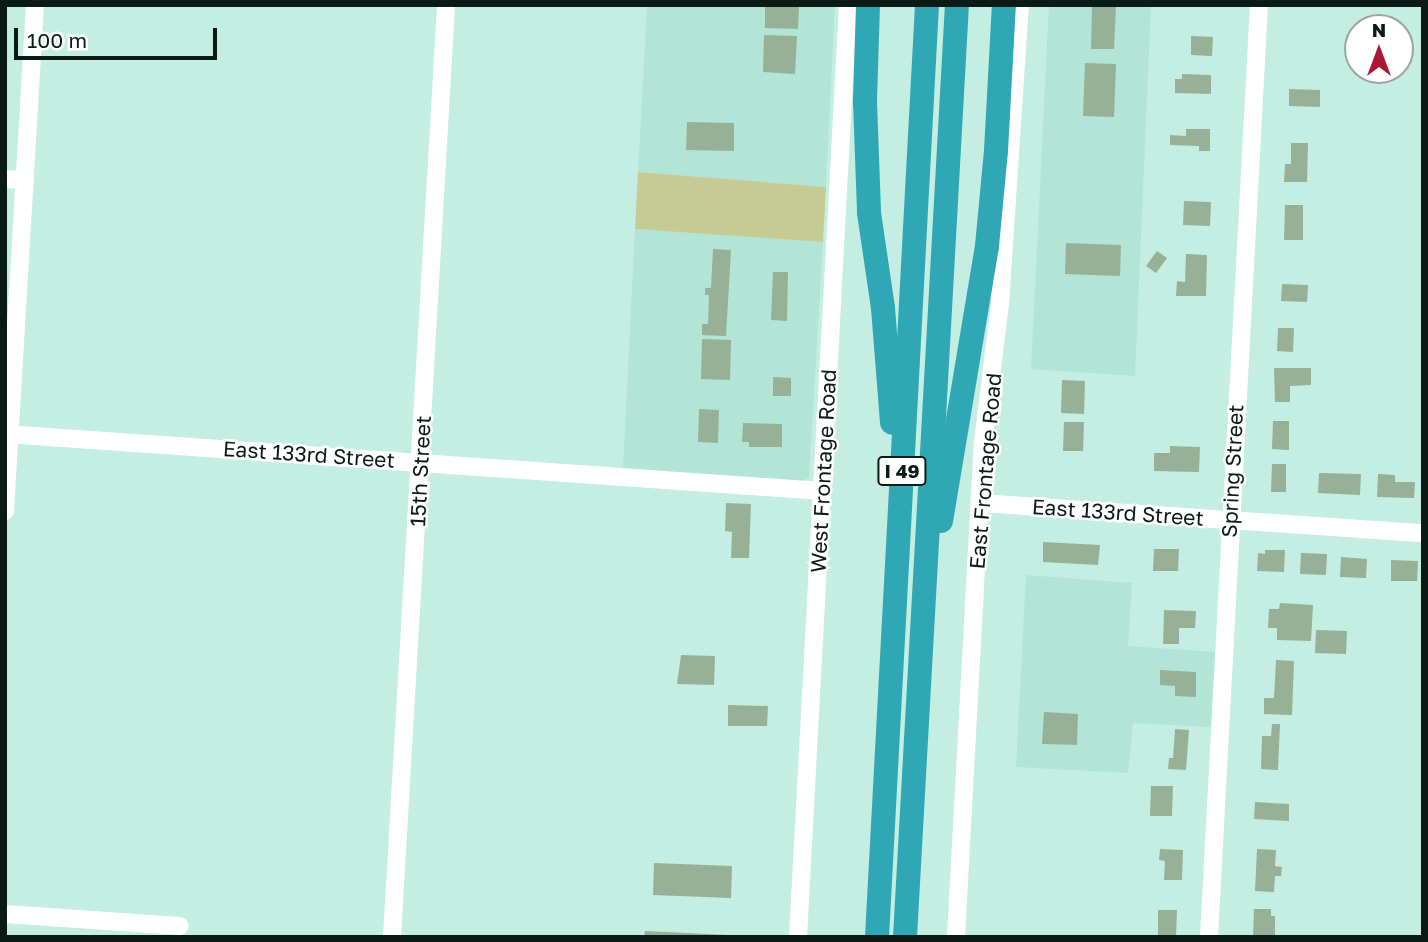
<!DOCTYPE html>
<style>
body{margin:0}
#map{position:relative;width:1428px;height:942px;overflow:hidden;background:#c4eee2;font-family:"Golos Text",sans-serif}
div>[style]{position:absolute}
.built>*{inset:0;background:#b2e5d5}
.green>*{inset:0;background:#c6cb93}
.building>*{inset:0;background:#97b196}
.minor>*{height:18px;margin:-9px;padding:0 9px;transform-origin:9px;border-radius:9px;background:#fff}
.highway>*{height:24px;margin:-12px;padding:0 12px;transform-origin:12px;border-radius:12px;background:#30a7b4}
span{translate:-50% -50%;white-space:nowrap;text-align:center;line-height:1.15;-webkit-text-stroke:5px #fff;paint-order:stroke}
.shield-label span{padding:2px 5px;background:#fff;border:2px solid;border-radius:5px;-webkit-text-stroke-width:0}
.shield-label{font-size:19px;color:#0a1a15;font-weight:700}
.street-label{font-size:21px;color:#0a1a15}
.frame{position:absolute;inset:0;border:7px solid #0a1a15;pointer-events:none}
.north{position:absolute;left:1344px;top:14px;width:70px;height:70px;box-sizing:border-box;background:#fff;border:2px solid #9da3a1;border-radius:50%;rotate:0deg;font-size:19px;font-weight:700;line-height:28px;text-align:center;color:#0a1a15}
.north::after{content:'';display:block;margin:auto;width:24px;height:32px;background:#ac1732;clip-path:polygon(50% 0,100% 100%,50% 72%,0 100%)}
.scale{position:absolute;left:14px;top:28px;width:203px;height:32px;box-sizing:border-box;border:4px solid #0a1a15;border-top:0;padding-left:9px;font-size:21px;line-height:24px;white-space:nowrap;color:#0a1a15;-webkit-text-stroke:5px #fff;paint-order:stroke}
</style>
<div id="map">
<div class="built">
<div style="clip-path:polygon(647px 5px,835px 5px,826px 187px,638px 172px)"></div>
<div style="clip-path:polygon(1049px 5px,1151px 5px,1135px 376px,1031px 369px)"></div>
<div style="clip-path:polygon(635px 229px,823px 242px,809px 478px,802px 481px,623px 469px)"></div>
<div style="clip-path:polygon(1026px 575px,1132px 583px,1128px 646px,1215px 652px,1211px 727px,1133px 723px,1128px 773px,1016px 767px)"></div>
</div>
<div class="green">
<div style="clip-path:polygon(638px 172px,826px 187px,823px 242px,635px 229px)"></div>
</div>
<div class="building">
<div style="clip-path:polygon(765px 5px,799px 7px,798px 29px,765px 28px)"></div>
<div style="clip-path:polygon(1092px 5px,1116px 5px,1114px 49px,1091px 49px)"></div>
<div style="clip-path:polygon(764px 35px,797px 36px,795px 74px,763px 72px)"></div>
<div style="clip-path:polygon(1191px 36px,1213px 37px,1212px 56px,1191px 55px)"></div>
<div style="clip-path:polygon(1085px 63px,1116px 64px,1114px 117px,1083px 116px)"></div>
<div style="clip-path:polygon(1182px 74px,1211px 75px,1211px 94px,1175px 93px,1175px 79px,1182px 79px)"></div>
<div style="clip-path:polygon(1289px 89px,1320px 90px,1320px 107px,1289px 106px)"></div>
<div style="clip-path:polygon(687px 122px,734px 123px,734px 151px,686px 150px)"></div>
<div style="clip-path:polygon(1186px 129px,1210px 129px,1210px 151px,1199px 151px,1199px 146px,1170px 145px,1170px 135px,1186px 136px)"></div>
<div style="clip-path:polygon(1291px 143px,1308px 143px,1307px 182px,1284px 182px,1285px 164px,1291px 164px)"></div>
<div style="clip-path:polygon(1184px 201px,1211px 202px,1210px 226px,1183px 225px)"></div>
<div style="clip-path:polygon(1285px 205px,1303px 205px,1303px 240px,1284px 240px)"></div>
<div style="clip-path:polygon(1066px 243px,1121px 245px,1120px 276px,1065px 274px)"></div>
<div style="clip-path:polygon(713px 249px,731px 250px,726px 336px,702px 335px,702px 324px,708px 324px,709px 295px,705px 295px,705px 288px,711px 288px)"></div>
<div style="clip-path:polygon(1157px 251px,1167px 258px,1156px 273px,1146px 266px)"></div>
<div style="clip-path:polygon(1186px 254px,1207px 255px,1206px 296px,1176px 296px,1177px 281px,1185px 282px)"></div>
<div style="clip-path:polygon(773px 272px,788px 272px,787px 321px,771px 320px)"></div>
<div style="clip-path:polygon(1282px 284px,1308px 285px,1307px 302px,1281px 301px)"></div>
<div style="clip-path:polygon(1278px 328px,1294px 328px,1293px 352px,1277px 351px)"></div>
<div style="clip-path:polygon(702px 339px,731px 340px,730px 380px,701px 379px)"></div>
<div style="clip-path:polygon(1274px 368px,1311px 368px,1311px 385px,1290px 386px,1290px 402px,1275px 402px)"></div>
<div style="clip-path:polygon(773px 377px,791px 378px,791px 396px,773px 396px)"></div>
<div style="clip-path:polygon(1062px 380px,1085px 381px,1084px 414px,1061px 413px)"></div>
<div style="clip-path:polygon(699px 409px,719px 410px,718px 443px,698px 442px)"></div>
<div style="clip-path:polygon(1273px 421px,1289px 421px,1289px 450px,1272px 449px)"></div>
<div style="clip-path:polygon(1064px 422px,1084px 422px,1083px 451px,1063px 451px)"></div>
<div style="clip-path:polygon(743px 423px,782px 424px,782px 447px,749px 447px,749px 442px,742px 442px)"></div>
<div style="clip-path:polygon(1170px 446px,1200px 447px,1199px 472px,1154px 471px,1154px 453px,1170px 453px)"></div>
<div style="clip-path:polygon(1272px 464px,1286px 464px,1286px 492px,1271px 492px)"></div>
<div style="clip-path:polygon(1319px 473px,1361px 474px,1360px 495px,1318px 493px)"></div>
<div style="clip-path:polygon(1378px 474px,1395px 475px,1395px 482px,1415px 482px,1414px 498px,1377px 497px)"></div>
<div style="clip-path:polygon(726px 503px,751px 504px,749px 558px,731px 558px,732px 532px,725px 531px)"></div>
<div style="clip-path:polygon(1043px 542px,1100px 545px,1098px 565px,1043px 562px)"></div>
<div style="clip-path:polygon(1154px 549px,1179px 549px,1178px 571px,1153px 571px)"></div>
<div style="clip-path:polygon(1265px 550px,1285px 550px,1284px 572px,1257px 571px,1258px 553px,1265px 554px)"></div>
<div style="clip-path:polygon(1301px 553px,1327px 554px,1326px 575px,1300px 574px)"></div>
<div style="clip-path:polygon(1341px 557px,1367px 559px,1366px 578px,1340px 577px)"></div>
<div style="clip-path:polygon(1391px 560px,1418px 561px,1417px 581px,1391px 581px)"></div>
<div style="clip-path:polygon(1280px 603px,1313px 605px,1311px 641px,1277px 640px,1277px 628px,1268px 628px,1269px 609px,1279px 609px)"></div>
<div style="clip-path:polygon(1164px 610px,1196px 611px,1195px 628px,1179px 628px,1179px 644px,1163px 644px)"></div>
<div style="clip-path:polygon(1316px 630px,1347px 631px,1346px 654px,1315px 653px)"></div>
<div style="clip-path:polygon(681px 655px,715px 656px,714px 685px,677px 684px)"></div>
<div style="clip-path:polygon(1276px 660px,1294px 661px,1292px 715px,1264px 714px,1264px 698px,1274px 698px)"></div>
<div style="clip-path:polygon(1160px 670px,1196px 672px,1196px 697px,1175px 696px,1175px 686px,1160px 685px)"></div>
<div style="clip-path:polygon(728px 705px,768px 706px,767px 726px,728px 726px)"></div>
<div style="clip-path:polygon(1044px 712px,1078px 714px,1077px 745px,1042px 744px)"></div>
<div style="clip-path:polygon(1272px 724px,1280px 724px,1278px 770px,1261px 769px,1262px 736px,1271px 736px)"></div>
<div style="clip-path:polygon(1175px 729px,1189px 730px,1186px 770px,1168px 769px,1169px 758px,1173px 758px)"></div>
<div style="clip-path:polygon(1151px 786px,1173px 786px,1172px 816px,1150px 816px)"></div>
<div style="clip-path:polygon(1255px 802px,1289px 804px,1289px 821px,1254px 819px)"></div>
<div style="clip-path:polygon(1160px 849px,1183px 850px,1182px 880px,1164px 880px,1165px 861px,1159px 860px)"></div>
<div style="clip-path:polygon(1257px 849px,1276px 850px,1275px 866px,1282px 867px,1281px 876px,1275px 876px,1274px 892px,1255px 891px)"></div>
<div style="clip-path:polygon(654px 863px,732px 866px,731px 898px,653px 895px)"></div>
<div style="clip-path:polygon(1254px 909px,1271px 909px,1271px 916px,1275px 916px,1275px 937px,1253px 937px)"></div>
<div style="clip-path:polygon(1158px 910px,1177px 910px,1176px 937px,1158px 937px)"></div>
<div style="clip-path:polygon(645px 931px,729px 935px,729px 937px,644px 937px)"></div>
</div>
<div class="minor">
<div style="left:5px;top:179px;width:20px;rotate:3deg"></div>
<div style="left:5px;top:434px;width:819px;rotate:3.99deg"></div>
<div style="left:980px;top:503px;width:444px;rotate:3.9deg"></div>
<div style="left:5px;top:511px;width:507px;rotate:-86.61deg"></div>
<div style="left:5px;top:914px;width:175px;rotate:3.9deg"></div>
<div style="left:392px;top:937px;width:934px;rotate:-86.68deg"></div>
<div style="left:798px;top:937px;width:933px;rotate:-86.93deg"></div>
<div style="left:956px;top:937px;width:496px;rotate:-86.9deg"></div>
<div style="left:983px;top:442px;width:139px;rotate:-83deg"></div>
<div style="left:1000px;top:304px;width:300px;rotate:-86.2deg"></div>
<div style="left:1209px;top:937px;width:933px;rotate:-86.93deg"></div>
</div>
<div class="highway">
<div style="left:868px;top:5px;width:97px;rotate:91.8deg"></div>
<div style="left:865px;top:102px;width:111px;rotate:87.9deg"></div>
<div style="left:869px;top:213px;width:96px;rotate:81.6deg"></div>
<div style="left:883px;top:308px;width:115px;rotate:85.5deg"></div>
<div style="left:941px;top:521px;width:279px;rotate:-80.5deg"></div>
<div style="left:987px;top:246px;width:95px;rotate:-84.6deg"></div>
<div style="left:996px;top:151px;width:146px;rotate:-86.9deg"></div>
<div style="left:877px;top:937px;width:933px;rotate:-86.93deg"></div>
<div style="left:905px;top:937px;width:933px;rotate:-86.81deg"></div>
</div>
<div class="shield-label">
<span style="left:902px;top:471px">I 49</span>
</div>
<div class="street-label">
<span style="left:309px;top:454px;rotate:4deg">East 133rd Street</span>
<span style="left:420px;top:471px;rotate:-87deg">15th Street</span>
<span style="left:823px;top:471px;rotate:-87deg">West Frontage Road</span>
<span style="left:985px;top:471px;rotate:-85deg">East Frontage Road</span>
<span style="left:1232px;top:471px;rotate:-87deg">Spring Street</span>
<span style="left:1118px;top:512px;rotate:4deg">East 133rd Street</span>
</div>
<div class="frame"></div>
<div class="north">N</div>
<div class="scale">100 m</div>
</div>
